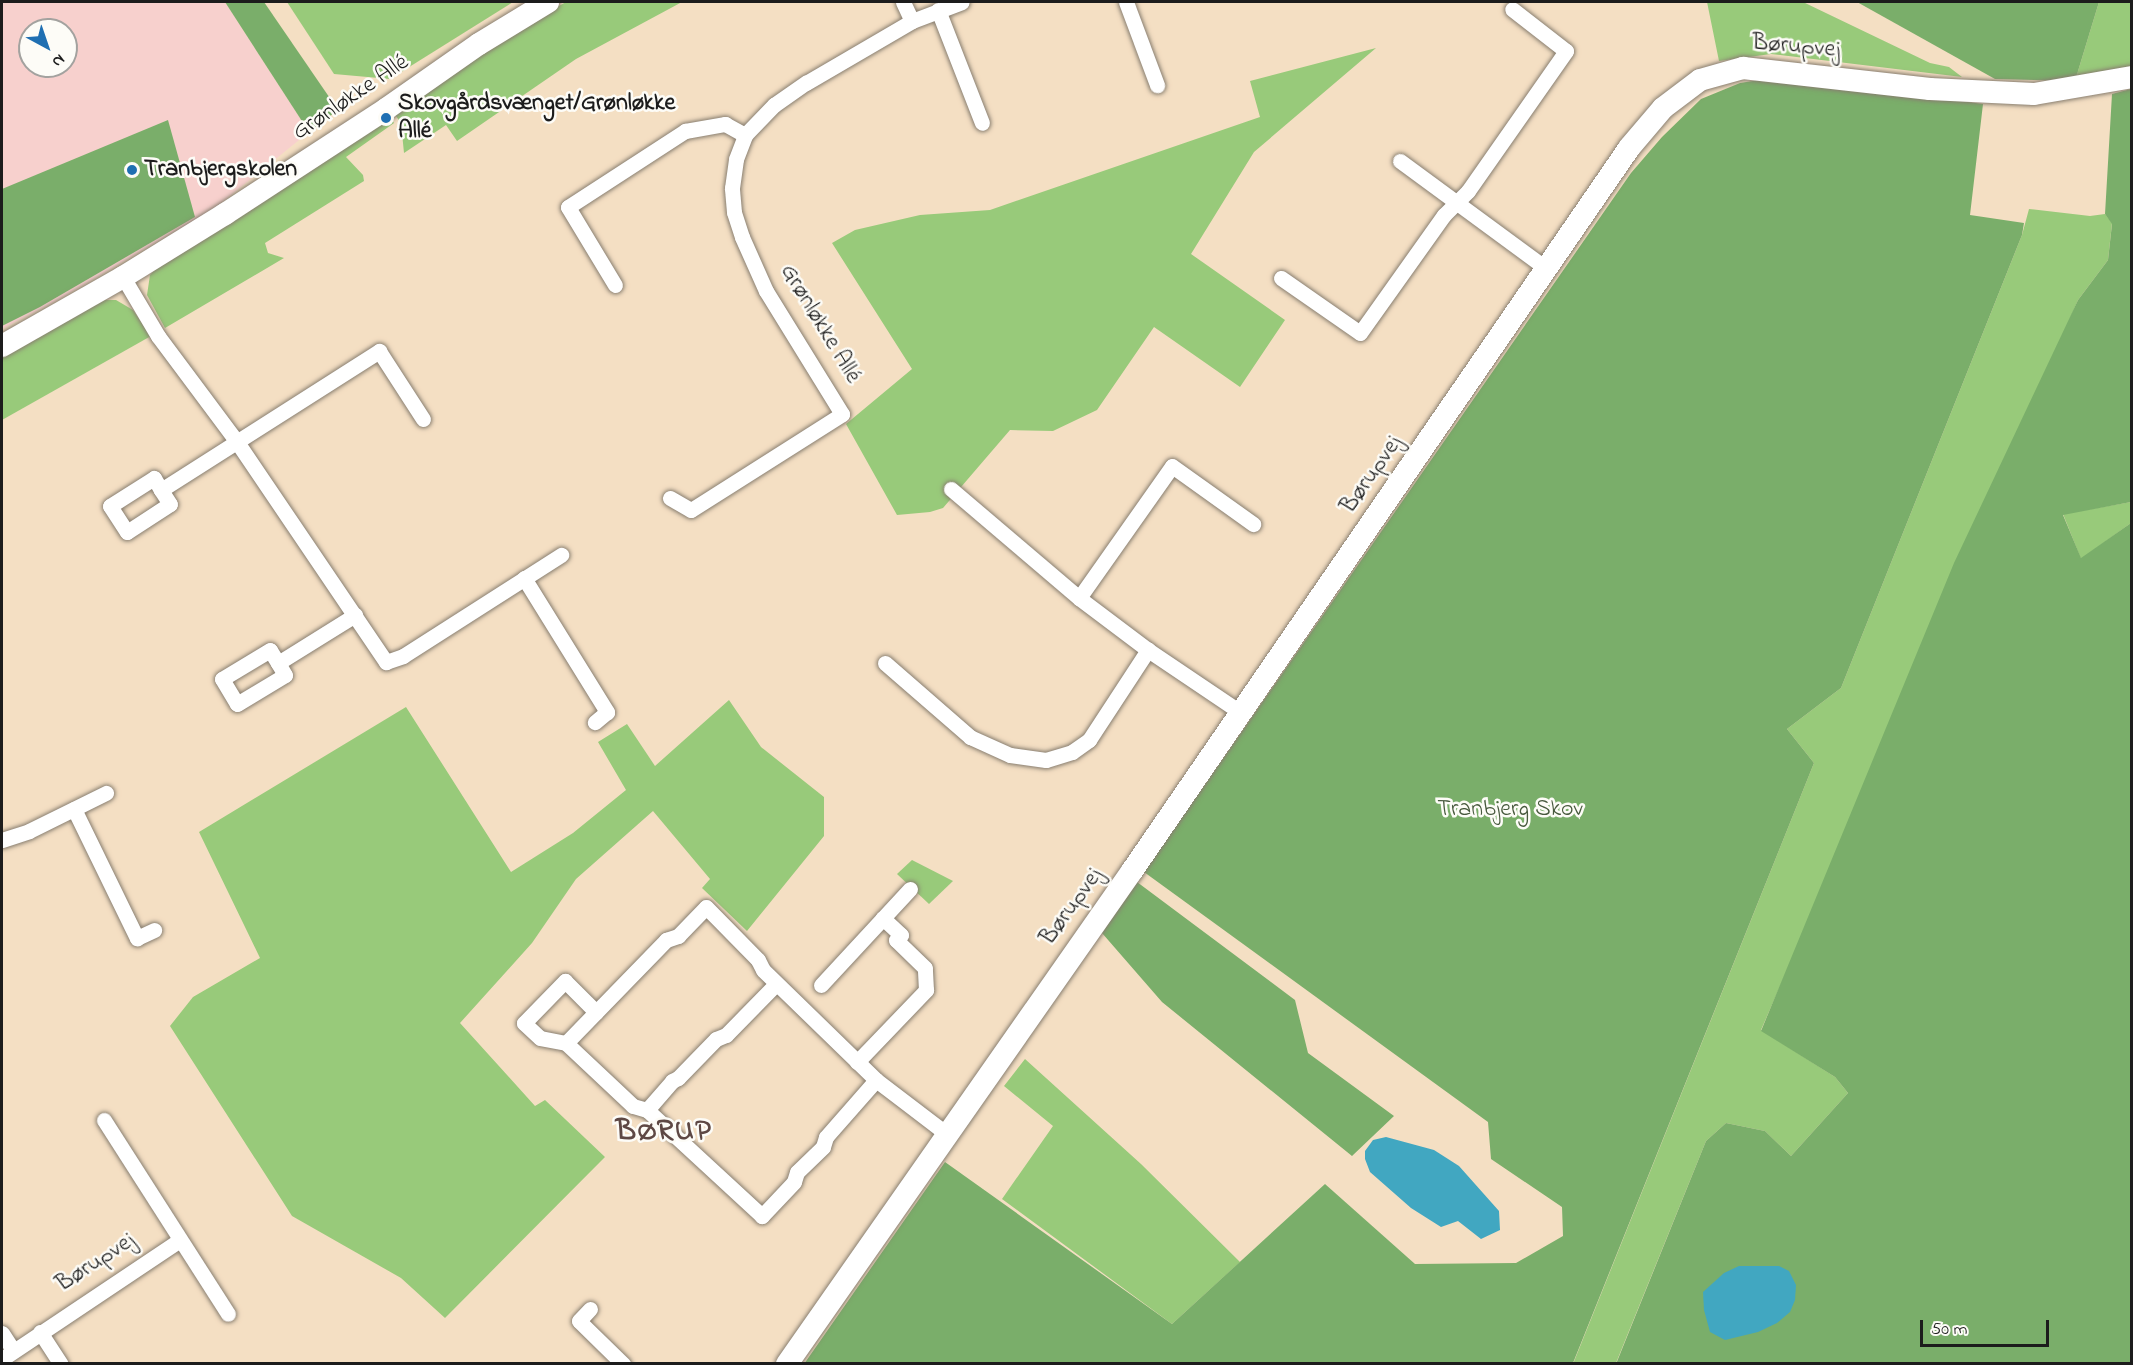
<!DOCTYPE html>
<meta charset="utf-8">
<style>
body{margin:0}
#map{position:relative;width:2133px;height:1365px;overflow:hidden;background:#f4dfc3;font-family:"Indie Flower",sans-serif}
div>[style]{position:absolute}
.built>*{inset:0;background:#f7d0cd}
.green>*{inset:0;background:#98ca7a}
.forest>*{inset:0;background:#7aae6a}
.water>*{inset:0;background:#41a7c1}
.roads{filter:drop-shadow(0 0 2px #887e70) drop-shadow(0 0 2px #887e70)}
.street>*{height:15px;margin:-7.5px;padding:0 7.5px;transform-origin:7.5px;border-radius:7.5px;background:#fff}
.secondary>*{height:22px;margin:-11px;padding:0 11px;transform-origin:11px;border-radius:11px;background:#fff}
.dots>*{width:16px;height:16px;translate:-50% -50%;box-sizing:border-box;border:3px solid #fdfcf7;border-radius:50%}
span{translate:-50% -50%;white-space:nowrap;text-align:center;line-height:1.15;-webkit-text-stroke:5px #fdfcf7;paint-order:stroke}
.street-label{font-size:24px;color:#1c1c1c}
.poi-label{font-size:24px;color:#1c1c1c;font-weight:700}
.left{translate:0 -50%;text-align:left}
.park-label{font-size:24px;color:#47593d}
.district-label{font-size:30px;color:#5e4844;font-weight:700;letter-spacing:1.5px}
.frame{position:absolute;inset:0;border:3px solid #1c1c1c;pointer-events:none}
.north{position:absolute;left:18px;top:18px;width:60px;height:60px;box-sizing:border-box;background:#fdfcf7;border:2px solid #a3a29f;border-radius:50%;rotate:140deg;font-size:16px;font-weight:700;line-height:24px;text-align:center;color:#1c1c1c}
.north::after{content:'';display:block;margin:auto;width:21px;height:27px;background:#1f6fb2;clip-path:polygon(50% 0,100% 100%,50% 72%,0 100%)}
.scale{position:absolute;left:1920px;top:1320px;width:129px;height:27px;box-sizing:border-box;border:3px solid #1c1c1c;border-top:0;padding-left:8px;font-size:18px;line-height:21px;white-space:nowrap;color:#1c1c1c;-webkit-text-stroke:4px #fdfcf7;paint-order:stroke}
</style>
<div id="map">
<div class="built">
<div style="clip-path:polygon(evenodd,2px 2px,225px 2px,309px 132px,215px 208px,56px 301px,2px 329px,2px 2px,30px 30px,66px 30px,66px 66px,30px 66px,30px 30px)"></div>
</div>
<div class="green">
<div style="clip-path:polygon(287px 2px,513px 2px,390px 79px,334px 74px)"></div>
<div style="clip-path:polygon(566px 2px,682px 2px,576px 59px,457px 141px,446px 125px,404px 153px,401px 123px,393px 112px,520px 28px)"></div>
<div style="clip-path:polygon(1707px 2px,1803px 2px,1930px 63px,1949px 67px,1962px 77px,1771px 54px,1719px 61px)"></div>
<div style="clip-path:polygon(2099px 2px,2131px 2px,2131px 67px,2075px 81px)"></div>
<div style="clip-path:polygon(1376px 48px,1254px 152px,1191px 254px,1285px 320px,1240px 387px,1154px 327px,1097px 410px,1053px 431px,1010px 430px,943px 508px,930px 512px,897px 515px,846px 424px,912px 369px,832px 243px,855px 230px,920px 215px,990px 210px,1260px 117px,1250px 81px)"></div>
<div style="clip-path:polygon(390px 117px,394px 123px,346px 157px,363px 175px,364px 181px,265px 243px,268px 253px,284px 258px,165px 328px,147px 295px,150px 275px,159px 265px)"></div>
<div style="clip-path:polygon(2029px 209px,2090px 216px,2105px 214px,2112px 223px,2108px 260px,2078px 300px,1761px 1030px,1835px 1077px,1848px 1093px,1791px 1156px,1765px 1131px,1726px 1123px,1706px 1141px,1616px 1363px,1573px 1364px,1814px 763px,1787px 729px,1841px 688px,2022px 235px)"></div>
<div style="clip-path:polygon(103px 300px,116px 300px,133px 310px,151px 336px,2px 420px,2px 354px)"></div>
<div style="clip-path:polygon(2131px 502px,2131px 523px,2081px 559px,2063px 514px)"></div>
<div style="clip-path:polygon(729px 700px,761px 747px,824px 797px,824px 836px,747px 931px,702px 888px,710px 879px,653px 811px,576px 879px,532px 943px,460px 1023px,535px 1106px,545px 1100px,605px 1157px,445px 1318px,401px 1278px,292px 1216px,170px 1026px,193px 997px,260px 958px,199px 832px,406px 707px,511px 872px,573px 833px,626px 790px,598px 742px,627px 724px,655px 766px)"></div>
<div style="clip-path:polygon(912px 860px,953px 881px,929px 904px,897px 874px)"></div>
<div style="clip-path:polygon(1025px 1059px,1141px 1164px,1240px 1262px,1172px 1324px,1002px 1199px,1053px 1126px,1004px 1086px)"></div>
</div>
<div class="forest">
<div style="clip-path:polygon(225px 2px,264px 2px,338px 110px,309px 132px)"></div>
<div style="clip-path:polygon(1857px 2px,2099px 2px,2075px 81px,1995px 79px)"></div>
<div style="clip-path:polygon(1778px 77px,1983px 104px,1970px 215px,2024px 223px,2022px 235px,1841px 688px,1787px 729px,1814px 763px,1573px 1363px,804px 1364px,945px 1162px,1172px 1324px,1325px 1184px,1415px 1264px,1516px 1263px,1563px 1236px,1562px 1207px,1491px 1159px,1488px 1122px,1144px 872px,1631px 173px,1662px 137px,1701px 99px,1740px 83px)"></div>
<div style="clip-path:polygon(2131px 89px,2131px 502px,2063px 515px,2081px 558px,2131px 523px,2131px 1363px,1616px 1364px,1706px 1141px,1726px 1123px,1765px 1131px,1791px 1156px,1848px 1093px,1835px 1077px,1761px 1031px,1954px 563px,2078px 300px,2108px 260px,2112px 224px,2105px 214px,2112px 94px)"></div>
<div style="clip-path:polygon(168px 120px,195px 217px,40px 307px,2px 326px,2px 189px)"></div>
<div style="clip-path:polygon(1137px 882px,1295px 1000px,1308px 1053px,1394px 1116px,1352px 1156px,1162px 1002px,1102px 933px)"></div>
</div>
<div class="water">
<div style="clip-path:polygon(1386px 1137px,1434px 1150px,1459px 1166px,1499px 1211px,1500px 1230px,1481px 1239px,1458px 1221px,1441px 1227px,1411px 1208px,1370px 1172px,1365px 1159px,1365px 1151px,1373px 1140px)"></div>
<div style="clip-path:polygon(1739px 1266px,1779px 1266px,1789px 1271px,1796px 1285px,1795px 1300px,1790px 1312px,1777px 1323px,1758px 1332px,1725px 1340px,1710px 1332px,1704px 1310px,1703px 1292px,1724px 1273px)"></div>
</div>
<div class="roads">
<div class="street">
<div style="left:903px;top:2px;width:21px;rotate:65deg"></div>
<div style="left:1126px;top:2px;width:89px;rotate:69.5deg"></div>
<div style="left:938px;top:10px;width:121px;rotate:68.7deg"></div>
<div style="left:1400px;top:161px;width:182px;rotate:36.3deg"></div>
<div style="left:123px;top:277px;width:69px;rotate:59.3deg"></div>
<div style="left:158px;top:336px;width:132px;rotate:53.3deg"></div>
<div style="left:237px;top:442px;width:266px;rotate:55.9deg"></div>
<div style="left:386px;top:662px;width:18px;rotate:-19deg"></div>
<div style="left:403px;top:656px;width:188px;rotate:-32.6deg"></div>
<div style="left:1281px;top:278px;width:96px;rotate:34.8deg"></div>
<div style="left:1360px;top:333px;width:145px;rotate:-54.6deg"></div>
<div style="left:1444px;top:215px;width:34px;rotate:-45deg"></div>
<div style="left:1468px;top:191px;width:171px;rotate:-55deg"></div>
<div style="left:1566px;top:51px;width:68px;rotate:-142.1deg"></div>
<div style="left:615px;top:285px;width:91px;rotate:-121.1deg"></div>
<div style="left:568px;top:207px;width:140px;rotate:-33deg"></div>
<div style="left:685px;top:131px;width:41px;rotate:-9.9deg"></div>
<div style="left:725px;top:124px;width:23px;rotate:29deg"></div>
<div style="left:951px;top:489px;width:168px;rotate:40.4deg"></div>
<div style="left:1079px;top:598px;width:86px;rotate:37deg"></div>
<div style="left:161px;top:490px;width:14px;rotate:-120deg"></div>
<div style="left:154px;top:478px;width:52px;rotate:147.5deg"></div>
<div style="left:110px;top:506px;width:31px;rotate:57deg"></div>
<div style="left:127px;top:532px;width:51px;rotate:-33.1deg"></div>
<div style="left:170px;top:504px;width:17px;rotate:-123deg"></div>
<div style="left:161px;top:490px;width:259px;rotate:-32.5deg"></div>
<div style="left:379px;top:351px;width:81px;rotate:57.1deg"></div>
<div style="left:670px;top:498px;width:24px;rotate:30deg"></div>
<div style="left:691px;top:510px;width:179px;rotate:-32.4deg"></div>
<div style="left:842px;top:414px;width:145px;rotate:-121.7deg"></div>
<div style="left:766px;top:291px;width:59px;rotate:-114deg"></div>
<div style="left:742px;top:237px;width:26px;rotate:-108deg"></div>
<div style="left:734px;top:212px;width:24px;rotate:-95deg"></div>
<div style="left:732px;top:188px;width:29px;rotate:-82deg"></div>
<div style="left:736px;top:159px;width:26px;rotate:-69deg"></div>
<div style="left:745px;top:135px;width:42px;rotate:-46deg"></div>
<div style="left:774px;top:105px;width:39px;rotate:-35deg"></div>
<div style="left:806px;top:83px;width:123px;rotate:-30.3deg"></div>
<div style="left:912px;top:21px;width:53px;rotate:-20.8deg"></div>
<div style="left:524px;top:578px;width:158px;rotate:58.2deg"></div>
<div style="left:607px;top:712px;width:16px;rotate:140deg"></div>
<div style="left:1079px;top:598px;width:161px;rotate:-54.8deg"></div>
<div style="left:1172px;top:466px;width:100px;rotate:35.6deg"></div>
<div style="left:278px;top:663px;width:15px;rotate:-122deg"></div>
<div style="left:270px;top:650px;width:56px;rotate:148.9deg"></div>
<div style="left:222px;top:679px;width:29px;rotate:59deg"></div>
<div style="left:237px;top:704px;width:56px;rotate:-31.1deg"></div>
<div style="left:285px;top:675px;width:14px;rotate:-120deg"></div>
<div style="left:278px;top:663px;width:91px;rotate:-31.9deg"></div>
<div style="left:885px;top:663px;width:113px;rotate:41deg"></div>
<div style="left:970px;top:737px;width:44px;rotate:24.2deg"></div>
<div style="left:1010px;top:755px;width:36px;rotate:8deg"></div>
<div style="left:1046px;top:760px;width:27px;rotate:-17deg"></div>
<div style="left:1072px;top:752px;width:21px;rotate:-35deg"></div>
<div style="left:1089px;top:740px;width:108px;rotate:-56.8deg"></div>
<div style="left:1148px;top:650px;width:111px;rotate:34deg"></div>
<div style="left:74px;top:809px;width:144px;rotate:64deg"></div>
<div style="left:137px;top:938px;width:19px;rotate:-25deg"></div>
<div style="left:2px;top:840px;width:28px;rotate:-18deg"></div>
<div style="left:29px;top:831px;width:86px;rotate:-26.3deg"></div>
<div style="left:821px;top:985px;width:131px;rotate:-47.2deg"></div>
<div style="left:566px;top:1043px;width:26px;rotate:-169deg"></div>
<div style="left:540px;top:1038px;width:22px;rotate:-137deg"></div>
<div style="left:524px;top:1023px;width:59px;rotate:-45.7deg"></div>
<div style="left:565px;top:981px;width:44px;rotate:45deg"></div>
<div style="left:857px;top:1062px;width:100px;rotate:-46.2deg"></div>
<div style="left:926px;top:990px;width:22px;rotate:-93deg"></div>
<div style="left:925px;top:968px;width:40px;rotate:-136deg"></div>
<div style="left:896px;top:940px;width:7px;rotate:-45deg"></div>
<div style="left:901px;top:935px;width:25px;rotate:-137deg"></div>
<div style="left:876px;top:1080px;width:76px;rotate:131.3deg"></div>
<div style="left:826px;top:1137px;width:10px;rotate:107deg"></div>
<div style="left:823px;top:1147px;width:36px;rotate:136deg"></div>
<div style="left:797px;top:1172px;width:10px;rotate:107deg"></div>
<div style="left:794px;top:1182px;width:47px;rotate:133.3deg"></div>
<div style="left:762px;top:1216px;width:156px;rotate:-137.3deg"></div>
<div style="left:647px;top:1110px;width:15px;rotate:-164deg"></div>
<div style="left:633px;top:1106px;width:92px;rotate:-136.8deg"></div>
<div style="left:566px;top:1043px;width:144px;rotate:-45.8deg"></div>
<div style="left:666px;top:940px;width:13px;rotate:-18deg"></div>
<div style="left:678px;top:936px;width:40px;rotate:-46deg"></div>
<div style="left:706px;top:907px;width:74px;rotate:45.5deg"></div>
<div style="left:758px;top:960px;width:11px;rotate:63deg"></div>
<div style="left:763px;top:970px;width:158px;rotate:44.2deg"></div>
<div style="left:876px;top:1080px;width:89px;rotate:37.3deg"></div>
<div style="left:647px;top:1110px;width:38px;rotate:-49deg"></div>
<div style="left:672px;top:1081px;width:7px;rotate:-27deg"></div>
<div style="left:678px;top:1078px;width:54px;rotate:-45.7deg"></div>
<div style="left:716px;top:1039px;width:11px;rotate:-22deg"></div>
<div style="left:726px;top:1035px;width:71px;rotate:-45.6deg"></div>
<div style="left:104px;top:1120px;width:230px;rotate:57.4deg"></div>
<div style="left:590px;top:1309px;width:16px;rotate:133deg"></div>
<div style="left:579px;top:1321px;width:62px;rotate:44.3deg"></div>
<div style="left:40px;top:1332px;width:38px;rotate:57deg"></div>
<div style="left:2px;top:1333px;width:20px;rotate:57deg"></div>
<div style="left:2px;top:1359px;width:214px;rotate:-33.8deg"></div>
</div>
<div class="secondary">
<div style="left:2px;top:346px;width:139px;rotate:-29.7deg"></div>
<div style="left:123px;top:277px;width:120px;rotate:-31.7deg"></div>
<div style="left:225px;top:214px;width:192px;rotate:-33.1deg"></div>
<div style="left:386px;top:109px;width:113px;rotate:-35deg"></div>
<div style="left:479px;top:44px;width:81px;rotate:-31.3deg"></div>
<div style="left:787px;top:1364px;width:602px;rotate:-55.02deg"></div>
<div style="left:1132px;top:871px;width:877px;rotate:-55.49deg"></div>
<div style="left:1629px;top:148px;width:52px;rotate:-49.6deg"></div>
<div style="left:1663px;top:108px;width:46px;rotate:-37.1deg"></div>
<div style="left:1700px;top:80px;width:45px;rotate:-15.6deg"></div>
<div style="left:1743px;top:68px;width:188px;rotate:6.4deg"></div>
<div style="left:1930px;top:89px;width:104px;rotate:2.8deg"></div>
<div style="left:2034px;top:94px;width:99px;rotate:-9.8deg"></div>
</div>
</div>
<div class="dots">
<div style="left:386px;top:118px;background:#1f6fb2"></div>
<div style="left:132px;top:170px;background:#1f6fb2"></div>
</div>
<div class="street-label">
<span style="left:1796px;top:47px;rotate:5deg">Børupvej</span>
<span style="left:351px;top:98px;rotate:-34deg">Grønløkke Allé</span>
<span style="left:820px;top:324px;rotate:59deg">Grønløkke Allé</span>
<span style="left:1372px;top:475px;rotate:-55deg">Børupvej</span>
<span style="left:1072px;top:907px;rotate:-54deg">Børupvej</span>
<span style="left:96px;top:1263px;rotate:-33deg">Børupvej</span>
</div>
<div class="poi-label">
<span class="left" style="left:398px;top:118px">Skovgårdsvænget/Grønløkke<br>Allé</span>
<span class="left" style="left:144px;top:170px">Tranbjergskolen</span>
</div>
<div class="park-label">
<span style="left:1510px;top:810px">Tranbjerg Skov</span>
</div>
<div class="district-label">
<span style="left:664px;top:1132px">BØRUP</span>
</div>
<div class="frame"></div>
<div class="north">N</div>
<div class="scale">50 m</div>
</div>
